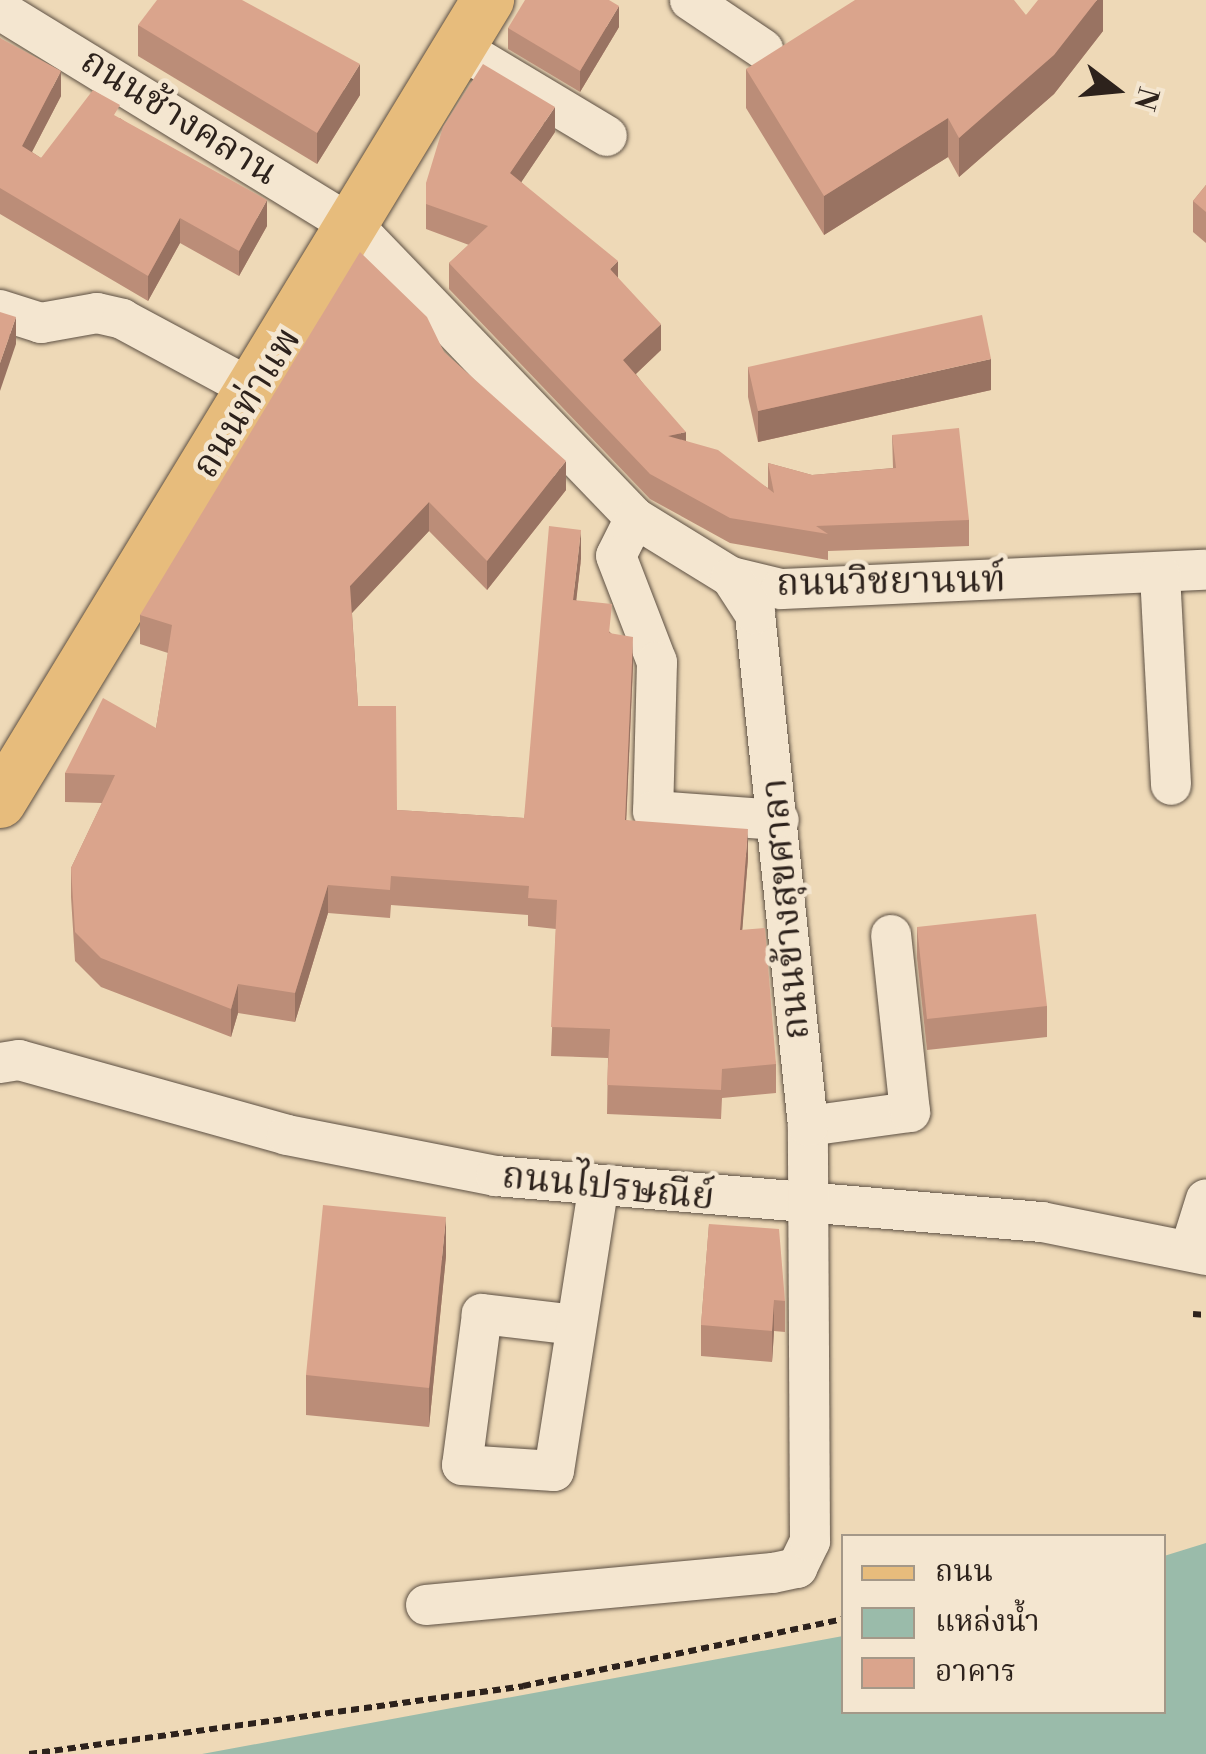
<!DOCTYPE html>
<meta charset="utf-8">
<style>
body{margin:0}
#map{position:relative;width:1206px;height:1754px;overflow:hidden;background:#eed9b7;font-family:"Libre Bodoni","Noto Serif Thai",serif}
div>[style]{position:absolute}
.water>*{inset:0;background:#9abbaa}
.path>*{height:6px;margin-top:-3px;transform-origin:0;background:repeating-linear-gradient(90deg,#2d221c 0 8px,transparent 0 13px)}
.roads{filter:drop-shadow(0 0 2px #5d5043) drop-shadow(0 0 2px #5d5043)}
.minor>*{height:40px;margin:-20px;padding:0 20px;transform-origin:20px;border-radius:20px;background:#f4e6d0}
.major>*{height:52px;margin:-26px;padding:0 26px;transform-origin:26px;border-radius:26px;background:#e7bc7c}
.wall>*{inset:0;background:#bb8d78}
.shaded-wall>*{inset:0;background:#997362}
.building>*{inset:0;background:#daa48c}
span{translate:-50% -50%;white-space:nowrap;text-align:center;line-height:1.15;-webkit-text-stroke:9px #f4e6d0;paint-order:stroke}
.street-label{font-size:38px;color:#2d221c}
.legend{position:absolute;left:841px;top:1534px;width:325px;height:180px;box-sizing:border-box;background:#f4e6d0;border:2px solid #a49888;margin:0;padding:12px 18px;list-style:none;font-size:30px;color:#2d221c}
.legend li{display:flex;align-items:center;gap:20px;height:50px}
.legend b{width:50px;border:2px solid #a49888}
.north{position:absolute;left:1066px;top:40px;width:100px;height:100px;-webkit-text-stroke:8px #f4e6d0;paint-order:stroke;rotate:106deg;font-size:28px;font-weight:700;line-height:40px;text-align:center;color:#2d221c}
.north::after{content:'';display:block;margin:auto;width:35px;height:45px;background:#2d221c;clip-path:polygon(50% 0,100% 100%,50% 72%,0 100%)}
</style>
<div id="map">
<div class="water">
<div style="clip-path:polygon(1206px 1543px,1206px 1754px,202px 1754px,843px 1636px,844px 1712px,1164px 1712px,1164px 1556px)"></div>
</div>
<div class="path">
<div style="left:1193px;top:1314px;width:13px;rotate:4deg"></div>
<div style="left:29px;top:1754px;width:499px;rotate:-7.8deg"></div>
<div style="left:523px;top:1686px;width:328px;rotate:-11.8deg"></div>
</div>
<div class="roads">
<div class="minor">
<div style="left:690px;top:0;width:88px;rotate:33.9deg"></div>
<div style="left:0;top:10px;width:417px;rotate:31.5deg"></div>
<div style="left:356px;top:228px;width:402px;rotate:46.1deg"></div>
<div style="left:635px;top:518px;width:113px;rotate:31.6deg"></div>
<div style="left:731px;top:577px;width:51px;rotate:13.5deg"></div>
<div style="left:781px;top:589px;width:425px;rotate:-2.6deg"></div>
<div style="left:460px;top:48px;width:171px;rotate:30.9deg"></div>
<div style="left:0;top:310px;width:43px;rotate:17.6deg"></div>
<div style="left:41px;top:323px;width:57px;rotate:-10.1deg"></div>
<div style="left:97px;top:313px;width:26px;rotate:13deg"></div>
<div style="left:122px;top:319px;width:150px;rotate:28.3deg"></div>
<div style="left:635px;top:518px;width:42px;rotate:116.6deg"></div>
<div style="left:616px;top:556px;width:114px;rotate:68.9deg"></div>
<div style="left:657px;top:662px;width:149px;rotate:91.5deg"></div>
<div style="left:653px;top:811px;width:126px;rotate:4.1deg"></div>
<div style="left:1160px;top:574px;width:211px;rotate:87deg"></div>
<div style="left:0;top:1063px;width:19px;rotate:-9deg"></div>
<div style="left:19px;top:1060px;width:278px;rotate:15.6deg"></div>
<div style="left:287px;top:1135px;width:213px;rotate:11.1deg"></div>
<div style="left:496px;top:1176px;width:548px;rotate:4.82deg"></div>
<div style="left:1042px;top:1222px;width:167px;rotate:11.4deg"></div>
<div style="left:808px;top:1126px;width:103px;rotate:-7.8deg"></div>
<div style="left:910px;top:1112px;width:178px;rotate:-96.1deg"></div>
<div style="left:1190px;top:1250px;width:53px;rotate:-72.6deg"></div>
<div style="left:576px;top:1325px;width:95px;rotate:-173.3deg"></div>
<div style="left:482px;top:1314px;width:152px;rotate:97.5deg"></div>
<div style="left:462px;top:1465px;width:92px;rotate:3.7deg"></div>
<div style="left:554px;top:1471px;width:284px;rotate:-81.1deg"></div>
<div style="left:426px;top:1605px;width:348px;rotate:-5.3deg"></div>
<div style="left:773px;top:1573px;width:25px;rotate:-12deg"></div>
<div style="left:797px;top:1568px;width:30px;rotate:-64deg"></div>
<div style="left:810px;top:1541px;width:415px;rotate:-90.3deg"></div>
<div style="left:808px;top:1126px;width:515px;rotate:-95.91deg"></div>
<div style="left:755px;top:614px;width:44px;rotate:-123deg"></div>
</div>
<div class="major">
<div style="left:0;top:802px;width:939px;rotate:-58.68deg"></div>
</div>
</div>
<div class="wall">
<div style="clip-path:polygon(1103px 0,1103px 31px,1054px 94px,959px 177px,948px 157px,824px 235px,746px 108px,746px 69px)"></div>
<div style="clip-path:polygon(138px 25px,360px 95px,317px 164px,138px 56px)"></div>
<div style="clip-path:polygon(619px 27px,580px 92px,508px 49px,508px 28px)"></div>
<div style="clip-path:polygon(0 38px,61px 96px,32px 152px,41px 158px,120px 118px,267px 226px,239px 276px,180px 243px,148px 301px,0 214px)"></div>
<div style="clip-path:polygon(555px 132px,521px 182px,618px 278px,661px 350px,636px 374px,686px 441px,768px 488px,768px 463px,812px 475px,893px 468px,892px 435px,969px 520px,969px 546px,828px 551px,828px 560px,730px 543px,650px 499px,449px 289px,449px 263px,469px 245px,426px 229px,426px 183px)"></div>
<div style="clip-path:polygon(1206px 185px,1206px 243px,1193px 232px,1193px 201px)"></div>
<div style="clip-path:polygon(444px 352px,566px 490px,487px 590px,429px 531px,352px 613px,358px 706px,397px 810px,524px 818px,581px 559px,576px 600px,612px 634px,633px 666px,626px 820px,748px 858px,742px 930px,776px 1064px,776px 1093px,722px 1098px,721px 1119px,607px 1114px,608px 1058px,551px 1056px,556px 929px,528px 926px,528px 915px,391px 905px,390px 918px,328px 913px,295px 1022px,238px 1013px,231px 1037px,101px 987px,75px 961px,71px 897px,71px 868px,102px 803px,65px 802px,65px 773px,156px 728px,168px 653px,140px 644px,140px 615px)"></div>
<div style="clip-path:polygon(748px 367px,991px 390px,758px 442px,748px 397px)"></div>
<div style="clip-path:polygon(917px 927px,1047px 1006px,1047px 1037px,927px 1050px,917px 958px)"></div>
<div style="clip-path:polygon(709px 1224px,785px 1301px,785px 1332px,774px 1331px,772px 1362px,701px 1356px,701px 1325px)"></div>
<div style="clip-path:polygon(446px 1256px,429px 1427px,306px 1415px,306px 1375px)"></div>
</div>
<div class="shaded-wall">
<div style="clip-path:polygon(1097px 0,1103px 0,1103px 31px,1054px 94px,959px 177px,959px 138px)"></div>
<div style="clip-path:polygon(619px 6px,619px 27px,580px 92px,580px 71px)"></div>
<div style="clip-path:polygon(360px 64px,360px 95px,317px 164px,317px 133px)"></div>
<div style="clip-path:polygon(61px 71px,61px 96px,22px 171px,22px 146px)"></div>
<div style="clip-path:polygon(555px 107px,555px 132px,510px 199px,510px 173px)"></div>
<div style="clip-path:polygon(948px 118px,948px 157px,824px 235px,824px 196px)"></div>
<div style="clip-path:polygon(267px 200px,267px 226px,239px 276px,239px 251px)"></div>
<div style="clip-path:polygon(180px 218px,180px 243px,148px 301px,148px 276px)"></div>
<div style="clip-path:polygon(618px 261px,618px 287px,610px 269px)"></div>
<div style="clip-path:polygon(16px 317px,16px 344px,0 391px,0 363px)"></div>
<div style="clip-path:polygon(661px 324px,661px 350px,623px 386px,623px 360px)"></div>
<div style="clip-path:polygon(991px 359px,991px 390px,758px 442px,758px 411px)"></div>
<div style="clip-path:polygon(686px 432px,686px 458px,668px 436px)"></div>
<div style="clip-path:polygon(566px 461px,566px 490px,487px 590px,487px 561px)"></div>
<div style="clip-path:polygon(429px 502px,429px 531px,350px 615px,350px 586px)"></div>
<div style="clip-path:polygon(581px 530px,581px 559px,573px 629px,573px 600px)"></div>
<div style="clip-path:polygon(633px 637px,633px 666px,625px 849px,625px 820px)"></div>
<div style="clip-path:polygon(748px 829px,748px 858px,740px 959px,740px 930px)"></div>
<div style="clip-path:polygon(328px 885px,328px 913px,295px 1022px,295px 993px)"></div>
<div style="clip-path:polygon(238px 984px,238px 1013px,231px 1037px,231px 1009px)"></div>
<div style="clip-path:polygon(446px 1217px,446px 1256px,429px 1427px,429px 1388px)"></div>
<div style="clip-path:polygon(774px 1300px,774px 1331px,772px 1362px,772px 1331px)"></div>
</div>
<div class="building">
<div style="clip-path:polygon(157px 0,242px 0,360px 64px,317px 133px,138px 25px)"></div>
<div style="clip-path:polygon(525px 0,609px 0,619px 6px,580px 71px,508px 28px)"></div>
<div style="clip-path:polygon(855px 0,1014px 0,1026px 15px,1038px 0,1097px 0,1054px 55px,959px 138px,948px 118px,824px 196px,746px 69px)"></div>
<div style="clip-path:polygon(0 38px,61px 71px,22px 146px,41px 158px,93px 90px,120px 105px,114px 115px,267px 200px,239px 251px,180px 218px,148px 276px,0 188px)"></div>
<div style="clip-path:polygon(483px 64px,555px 107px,510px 173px,618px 261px,610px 269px,661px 324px,623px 360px,686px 432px,668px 436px,718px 450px,774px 493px,768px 463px,812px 475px,896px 468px,892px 435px,959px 428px,969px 520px,816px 526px,828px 534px,730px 518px,650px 474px,449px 263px,488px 226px,426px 204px,426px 183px,443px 127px)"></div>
<div style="clip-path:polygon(1206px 185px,1206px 212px,1193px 201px)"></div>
<div style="clip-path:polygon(360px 252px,427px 317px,444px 352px,566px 461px,487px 561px,429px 502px,350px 586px,358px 706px,396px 706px,397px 810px,524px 818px,549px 526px,581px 530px,573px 600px,612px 604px,609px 633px,633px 637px,625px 820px,748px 829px,740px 930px,765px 928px,776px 1064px,722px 1069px,721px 1090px,607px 1085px,610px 1029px,551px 1027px,557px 900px,528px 898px,529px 886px,391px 876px,390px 890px,328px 885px,295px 993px,238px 984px,231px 1009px,101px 958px,75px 932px,71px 868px,115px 775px,65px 773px,103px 698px,156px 728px,172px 625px,140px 615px)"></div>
<div style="clip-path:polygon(0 312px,16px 317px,0 363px)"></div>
<div style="clip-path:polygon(982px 315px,991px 359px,758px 411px,748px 367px)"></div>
<div style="clip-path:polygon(1036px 914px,1047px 1006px,927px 1019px,917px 927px)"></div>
<div style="clip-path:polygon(323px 1205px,446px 1217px,429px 1388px,306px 1375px)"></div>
<div style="clip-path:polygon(709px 1224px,779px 1229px,785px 1301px,774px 1300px,772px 1331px,701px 1325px)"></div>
</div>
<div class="street-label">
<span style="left:179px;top:117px;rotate:32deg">ถนนช้างคลาน</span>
<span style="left:247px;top:403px;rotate:-58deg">ถนนท่าแพ</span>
<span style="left:891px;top:582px;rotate:-1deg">ถนนวิชยานนท์</span>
<span style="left:786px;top:909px;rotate:-95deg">ถนนข้างสุขศาลา</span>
<span style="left:608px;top:1187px;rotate:6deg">ถนนไปรษณีย์</span>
</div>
<ul class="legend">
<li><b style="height:12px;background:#e7bc7c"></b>ถนน</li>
<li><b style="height:28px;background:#9abbaa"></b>แหล่งน้ำ</li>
<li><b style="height:28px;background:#daa48c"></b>อาคาร</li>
</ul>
<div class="north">N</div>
</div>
